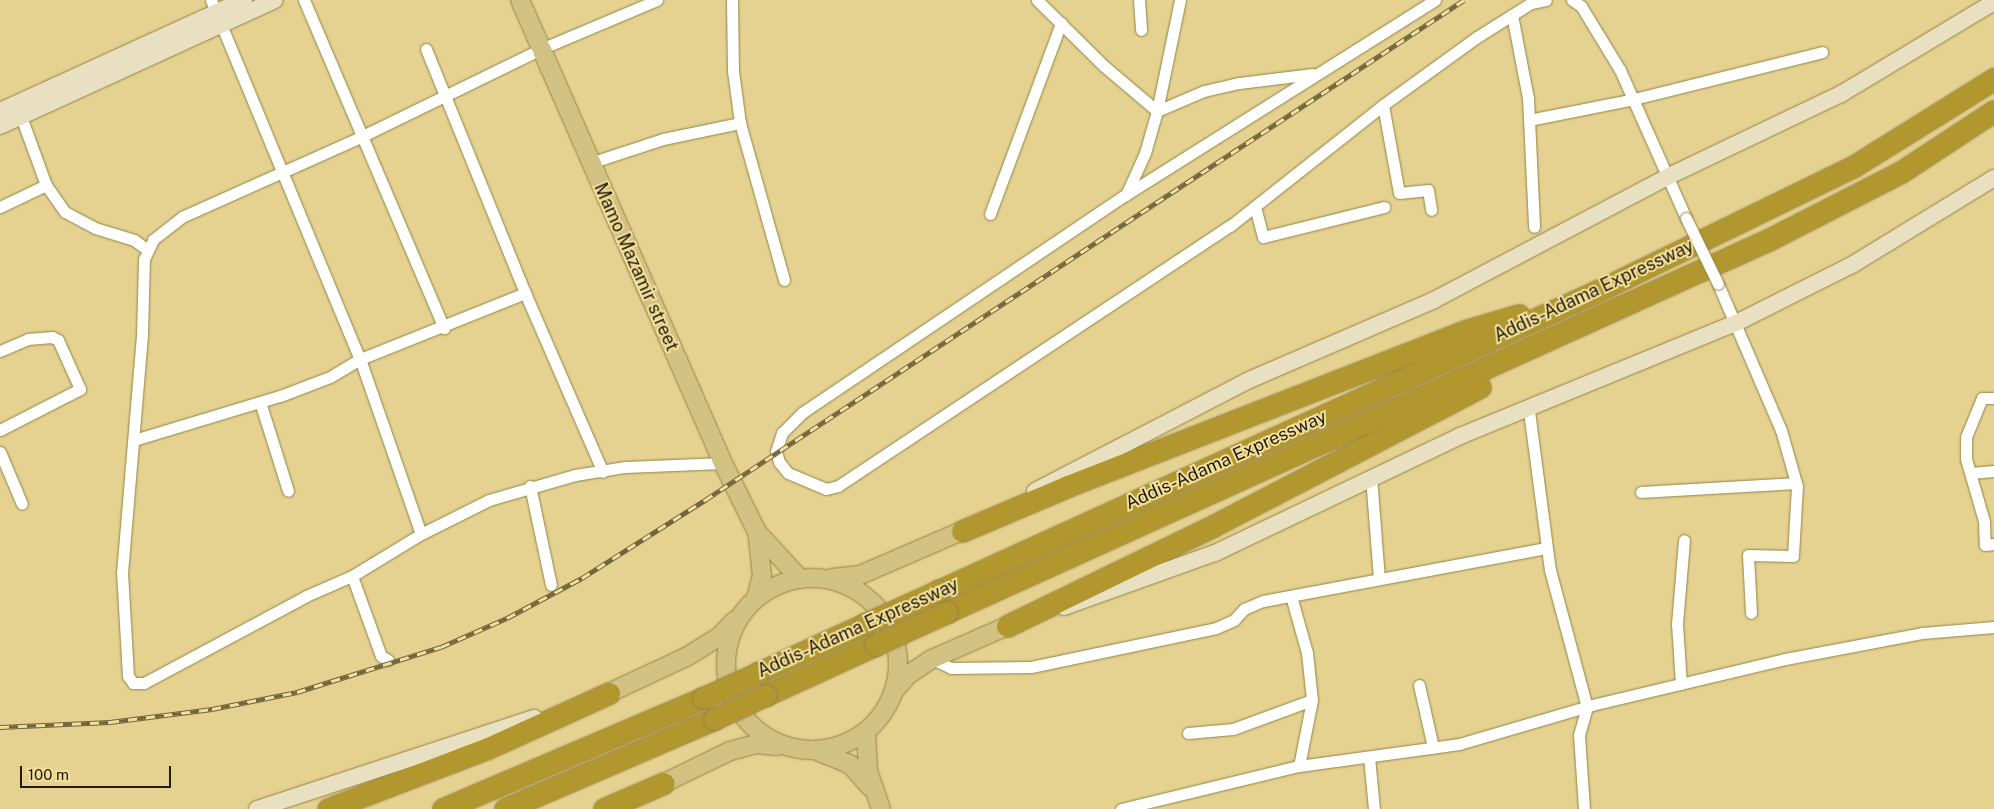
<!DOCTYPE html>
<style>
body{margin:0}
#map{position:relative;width:1994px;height:809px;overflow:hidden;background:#e5d291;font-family:"Public Sans",sans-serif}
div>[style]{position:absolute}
.roads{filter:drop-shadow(0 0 1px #958345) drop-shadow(0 0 1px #958345)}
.street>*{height:11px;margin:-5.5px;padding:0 5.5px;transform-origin:5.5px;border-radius:5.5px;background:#fff}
.secondary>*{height:16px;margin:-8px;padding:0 8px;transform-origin:8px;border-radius:8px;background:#e8e0c1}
.primary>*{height:18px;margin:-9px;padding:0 9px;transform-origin:9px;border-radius:9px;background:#d1c182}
.primary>.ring{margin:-9px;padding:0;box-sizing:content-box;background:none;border:18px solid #d1c182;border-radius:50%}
.highway>*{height:21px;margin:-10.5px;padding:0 10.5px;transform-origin:10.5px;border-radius:10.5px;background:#b2972f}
.rail>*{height:5px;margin-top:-2.5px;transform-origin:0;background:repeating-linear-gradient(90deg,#f2df9e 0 9px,#71653c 0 18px);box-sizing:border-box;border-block:1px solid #71653c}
.bridges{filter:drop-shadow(0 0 1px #958345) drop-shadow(0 0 1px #958345)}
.street-bridge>*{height:11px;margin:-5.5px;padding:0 5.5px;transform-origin:5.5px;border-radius:5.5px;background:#fff}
.highway-bridge>*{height:21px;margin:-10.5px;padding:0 10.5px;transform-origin:10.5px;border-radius:10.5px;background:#b2972f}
span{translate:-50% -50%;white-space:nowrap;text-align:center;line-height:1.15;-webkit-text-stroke:4px #f2df9e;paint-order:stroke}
.street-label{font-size:18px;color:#211a01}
.scale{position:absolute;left:20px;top:766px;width:151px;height:22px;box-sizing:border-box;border:2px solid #211a01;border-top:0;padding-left:6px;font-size:15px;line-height:18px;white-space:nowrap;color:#211a01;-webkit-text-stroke:4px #f2df9e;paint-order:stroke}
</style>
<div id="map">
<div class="roads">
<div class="street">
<div style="left:211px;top:0;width:389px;rotate:67.5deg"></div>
<div style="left:360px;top:359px;width:185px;rotate:70.8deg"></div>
<div style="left:304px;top:0;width:357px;rotate:66.9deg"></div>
<div style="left:657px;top:0;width:126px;rotate:157.1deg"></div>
<div style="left:541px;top:49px;width:198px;rotate:154deg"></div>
<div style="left:363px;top:136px;width:198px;rotate:155.9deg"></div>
<div style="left:182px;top:217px;width:37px;rotate:142deg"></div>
<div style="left:153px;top:240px;width:21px;rotate:115deg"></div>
<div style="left:144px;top:259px;width:76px;rotate:91.5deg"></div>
<div style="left:142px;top:335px;width:238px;rotate:94.8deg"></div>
<div style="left:122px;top:572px;width:104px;rotate:86.7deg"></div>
<div style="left:128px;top:676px;width:9px;rotate:54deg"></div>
<div style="left:133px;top:683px;width:11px"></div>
<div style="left:144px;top:683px;width:184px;rotate:-28.2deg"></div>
<div style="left:306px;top:596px;width:50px;rotate:-23.5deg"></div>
<div style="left:352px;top:576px;width:81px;rotate:-31.3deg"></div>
<div style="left:421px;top:534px;width:76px;rotate:-26.6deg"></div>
<div style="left:489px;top:500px;width:90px;rotate:-16.2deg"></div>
<div style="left:575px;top:475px;width:51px;rotate:-9.1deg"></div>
<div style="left:625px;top:467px;width:98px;rotate:-2.3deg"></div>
<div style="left:732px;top:0;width:71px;rotate:89.2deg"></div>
<div style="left:733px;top:71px;width:52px;rotate:82.3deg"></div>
<div style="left:740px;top:123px;width:163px;rotate:74.3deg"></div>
<div style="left:1037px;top:0;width:94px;rotate:44.6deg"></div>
<div style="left:1104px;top:66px;width:70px;rotate:40.3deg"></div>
<div style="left:1157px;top:111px;width:51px;rotate:-23.1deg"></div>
<div style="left:1204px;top:91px;width:36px;rotate:-13deg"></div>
<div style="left:1239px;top:83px;width:74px;rotate:-7deg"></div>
<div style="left:1139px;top:0;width:30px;rotate:86deg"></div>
<div style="left:1435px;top:0;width:366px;rotate:147.8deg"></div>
<div style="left:1125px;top:195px;width:388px;rotate:146deg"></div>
<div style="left:803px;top:412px;width:30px;rotate:135deg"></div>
<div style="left:782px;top:433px;width:19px;rotate:108deg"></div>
<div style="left:776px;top:451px;width:11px;rotate:75deg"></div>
<div style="left:779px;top:462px;width:14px;rotate:51deg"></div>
<div style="left:788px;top:473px;width:41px;rotate:22.8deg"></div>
<div style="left:826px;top:489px;width:12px;rotate:-14deg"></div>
<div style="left:838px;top:486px;width:470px;rotate:-33.6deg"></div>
<div style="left:1230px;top:226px;width:195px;rotate:-38.3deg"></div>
<div style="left:1383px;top:105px;width:116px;rotate:-35.9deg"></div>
<div style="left:1477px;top:37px;width:64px;rotate:-32.2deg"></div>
<div style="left:1531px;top:3px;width:15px;rotate:-11deg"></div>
<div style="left:1572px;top:0;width:11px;rotate:34deg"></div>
<div style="left:1581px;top:6px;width:75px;rotate:58.6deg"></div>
<div style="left:1620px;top:70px;width:162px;rotate:66deg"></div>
<div style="left:1512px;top:15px;width:85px;rotate:79.1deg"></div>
<div style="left:1528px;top:98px;width:129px;rotate:87.3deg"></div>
<div style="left:426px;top:49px;width:263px;rotate:67.9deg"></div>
<div style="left:525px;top:293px;width:195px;rotate:66.5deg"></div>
<div style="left:1383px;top:105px;width:89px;rotate:79.7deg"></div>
<div style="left:1399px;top:193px;width:29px;rotate:-6deg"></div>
<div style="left:1428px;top:190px;width:20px;rotate:81deg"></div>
<div style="left:19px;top:111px;width:79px;rotate:70deg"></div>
<div style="left:46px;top:185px;width:33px;rotate:55deg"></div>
<div style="left:65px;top:212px;width:34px;rotate:28deg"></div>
<div style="left:95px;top:228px;width:41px;rotate:17.1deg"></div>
<div style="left:134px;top:240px;width:17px;rotate:36deg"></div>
<div style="left:1529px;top:120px;width:107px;rotate:-11.3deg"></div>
<div style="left:1634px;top:99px;width:194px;rotate:-14deg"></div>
<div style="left:590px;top:163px;width:77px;rotate:-18.2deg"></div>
<div style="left:663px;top:139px;width:79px;rotate:-11.7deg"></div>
<div style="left:1126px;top:195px;width:46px;rotate:-65.7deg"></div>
<div style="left:1145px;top:153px;width:44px;rotate:-74.1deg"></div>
<div style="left:1157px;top:111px;width:113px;rotate:-78.3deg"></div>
<div style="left:0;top:207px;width:51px;rotate:-25.6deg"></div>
<div style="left:1255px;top:207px;width:31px;rotate:75deg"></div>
<div style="left:1263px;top:237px;width:125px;rotate:-13.9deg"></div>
<div style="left:990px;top:214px;width:204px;rotate:-69.6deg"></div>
<div style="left:1718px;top:284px;width:159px;rotate:66.7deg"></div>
<div style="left:1781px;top:430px;width:58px;rotate:74.1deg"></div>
<div style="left:1797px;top:486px;width:70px;rotate:93.3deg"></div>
<div style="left:1793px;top:556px;width:45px;rotate:-178.7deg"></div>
<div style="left:1748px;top:555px;width:58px;rotate:87deg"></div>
<div style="left:0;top:351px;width:30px;rotate:-23deg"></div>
<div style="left:28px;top:339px;width:24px;rotate:-5deg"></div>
<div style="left:52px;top:337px;width:7px;rotate:27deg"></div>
<div style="left:58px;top:340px;width:54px;rotate:65.8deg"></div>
<div style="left:80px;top:389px;width:90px;rotate:152.9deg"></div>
<div style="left:1994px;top:398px;width:12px;rotate:180deg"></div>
<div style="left:1982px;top:398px;width:42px;rotate:112.3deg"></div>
<div style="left:1966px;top:437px;width:22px;rotate:90deg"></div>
<div style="left:1966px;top:459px;width:65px;rotate:73.8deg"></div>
<div style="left:1984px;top:521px;width:24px;rotate:88deg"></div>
<div style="left:1985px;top:545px;width:9px;rotate:-6deg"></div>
<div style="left:260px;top:402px;width:93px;rotate:72.5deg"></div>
<div style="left:1529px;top:411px;width:160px;rotate:82.5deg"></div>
<div style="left:1550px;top:570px;width:142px;rotate:74.9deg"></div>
<div style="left:1587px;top:707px;width:29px;rotate:106deg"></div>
<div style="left:1579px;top:735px;width:74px;rotate:86.1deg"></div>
<div style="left:134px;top:440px;width:152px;rotate:-16.8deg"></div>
<div style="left:280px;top:396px;width:53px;rotate:-20.8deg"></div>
<div style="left:330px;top:377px;width:35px;rotate:-31deg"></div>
<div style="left:360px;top:359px;width:178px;rotate:-21.8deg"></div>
<div style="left:0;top:452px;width:56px;rotate:67.1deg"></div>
<div style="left:1971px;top:473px;width:23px;rotate:-5deg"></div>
<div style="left:1371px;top:477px;width:101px;rotate:85.5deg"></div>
<div style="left:530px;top:486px;width:101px;rotate:78deg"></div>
<div style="left:1641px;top:492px;width:155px;rotate:-3.3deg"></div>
<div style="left:352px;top:576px;width:85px;rotate:70.1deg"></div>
<div style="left:381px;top:656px;width:8px;rotate:30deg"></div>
<div style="left:1291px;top:596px;width:59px;rotate:74.3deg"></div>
<div style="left:1307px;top:653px;width:47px;rotate:83.9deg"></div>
<div style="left:1312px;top:700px;width:67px;rotate:101.1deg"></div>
<div style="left:932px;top:659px;width:21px;rotate:25deg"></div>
<div style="left:951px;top:668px;width:80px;rotate:-0.7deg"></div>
<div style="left:1031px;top:667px;width:189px;rotate:-11.9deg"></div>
<div style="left:1216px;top:628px;width:20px;rotate:-24deg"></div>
<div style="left:1234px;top:620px;width:15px;rotate:-48deg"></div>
<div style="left:1244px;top:609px;width:21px;rotate:-23deg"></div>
<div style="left:1263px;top:601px;width:288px;rotate:-10.6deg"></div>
<div style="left:1681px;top:684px;width:60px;rotate:-93.8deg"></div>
<div style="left:1677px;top:624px;width:84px;rotate:-85.2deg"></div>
<div style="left:1419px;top:685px;width:64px;rotate:77.3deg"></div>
<div style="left:1188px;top:733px;width:45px;rotate:-5.1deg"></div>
<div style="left:1233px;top:729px;width:84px;rotate:-20.2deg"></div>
<div style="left:1369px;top:757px;width:52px;rotate:84.5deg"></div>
<div style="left:1121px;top:809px;width:183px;rotate:-13.6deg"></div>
<div style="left:1299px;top:766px;width:162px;rotate:-7.8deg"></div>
<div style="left:1459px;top:744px;width:139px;rotate:-16.3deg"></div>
<div style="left:1592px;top:705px;width:198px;rotate:-13.4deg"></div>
<div style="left:1785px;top:659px;width:139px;rotate:-10.7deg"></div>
<div style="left:1922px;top:633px;width:72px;rotate:-4.8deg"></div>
</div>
<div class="secondary">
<div style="left:0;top:111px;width:268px;rotate:-24.5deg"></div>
<div style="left:0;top:126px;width:302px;rotate:-24.6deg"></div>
<div style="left:1035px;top:491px;width:239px;rotate:-27.4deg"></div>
<div style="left:1247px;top:381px;width:204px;rotate:-23.4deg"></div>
<div style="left:1434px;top:300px;width:266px;rotate:-27.8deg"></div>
<div style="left:1669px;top:176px;width:191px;rotate:-25.5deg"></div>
<div style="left:1841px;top:94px;width:179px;rotate:-31deg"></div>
<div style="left:1064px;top:607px;width:160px;rotate:-19.7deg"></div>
<div style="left:1215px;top:553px;width:272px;rotate:-25.5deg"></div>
<div style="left:1460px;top:436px;width:298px;rotate:-22.3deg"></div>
<div style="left:1736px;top:323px;width:130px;rotate:-26.6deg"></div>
<div style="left:1852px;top:265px;width:167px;rotate:-31.5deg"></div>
<div style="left:257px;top:809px;width:292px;rotate:-18.2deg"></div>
</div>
<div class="primary">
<div style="left:520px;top:0;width:506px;rotate:66.33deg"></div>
<div style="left:723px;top:463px;width:77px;rotate:63.8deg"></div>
<div style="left:757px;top:532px;width:64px;rotate:47.5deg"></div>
<div class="ring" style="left:726px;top:578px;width:154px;height:154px"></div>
<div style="left:832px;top:578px;width:28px;rotate:-6deg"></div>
<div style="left:860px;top:575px;width:111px;rotate:-23.3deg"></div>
<div style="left:756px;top:598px;width:23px;rotate:-75deg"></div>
<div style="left:762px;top:576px;width:39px;rotate:-96deg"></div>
<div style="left:894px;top:691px;width:21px;rotate:-49deg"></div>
<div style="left:908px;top:675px;width:29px;rotate:-34deg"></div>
<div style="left:932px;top:659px;width:82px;rotate:-23.7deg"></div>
<div style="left:609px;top:693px;width:87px;rotate:-25.1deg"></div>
<div style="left:688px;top:656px;width:36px;rotate:-32deg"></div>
<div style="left:719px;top:637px;width:22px;rotate:-47deg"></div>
<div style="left:866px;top:732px;width:39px;rotate:87deg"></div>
<div style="left:868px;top:771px;width:40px;rotate:71.1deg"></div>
<div style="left:817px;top:751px;width:35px;rotate:22deg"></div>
<div style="left:850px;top:764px;width:30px;rotate:49deg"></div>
<div style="left:664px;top:783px;width:73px;rotate:-25.9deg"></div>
<div style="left:730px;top:751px;width:28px;rotate:-15deg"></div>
<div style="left:757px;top:744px;width:20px;rotate:6deg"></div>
</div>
<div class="highway">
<div style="left:962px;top:531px;width:115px;rotate:-23deg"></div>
<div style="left:1068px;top:486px;width:429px;rotate:-21.3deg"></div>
<div style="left:1468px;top:330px;width:53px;rotate:-16.4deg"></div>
<div style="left:938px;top:591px;width:729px;rotate:-24.46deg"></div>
<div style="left:1602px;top:289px;width:280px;rotate:-26deg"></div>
<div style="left:1854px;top:166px;width:165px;rotate:-31.9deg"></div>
<div style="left:947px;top:612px;width:901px;rotate:-24.38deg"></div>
<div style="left:1768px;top:240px;width:149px;rotate:-27.1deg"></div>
<div style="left:1901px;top:172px;width:111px;rotate:-33.3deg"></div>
<div style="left:1007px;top:626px;width:229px;rotate:-25.9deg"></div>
<div style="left:1213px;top:526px;width:301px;rotate:-27.5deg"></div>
<div style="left:758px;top:673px;width:118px;rotate:-24.6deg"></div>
<div style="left:766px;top:695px;width:120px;rotate:-24.6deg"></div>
<div style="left:328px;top:809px;width:171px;rotate:-20.9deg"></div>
<div style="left:488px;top:748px;width:133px;rotate:-24.4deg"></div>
<div style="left:443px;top:809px;width:283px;rotate:-23.1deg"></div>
<div style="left:505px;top:809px;width:228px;rotate:-23.3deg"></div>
<div style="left:604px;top:809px;width:65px;rotate:-23.4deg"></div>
</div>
</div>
<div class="rail">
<div style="left:0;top:727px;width:110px;rotate:-2.6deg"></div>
<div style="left:110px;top:722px;width:103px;rotate:-7.3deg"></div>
<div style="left:212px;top:709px;width:87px;rotate:-11.3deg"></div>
<div style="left:297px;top:692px;width:151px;rotate:-17.4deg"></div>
<div style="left:441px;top:647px;width:72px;rotate:-23.7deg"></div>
<div style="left:507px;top:618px;width:85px;rotate:-28.1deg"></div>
<div style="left:582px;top:578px;width:146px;rotate:-32.4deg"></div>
<div style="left:705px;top:500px;width:909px;rotate:-33.38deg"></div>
</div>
<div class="bridges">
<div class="street-bridge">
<div style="left:1686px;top:218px;width:73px;rotate:64.1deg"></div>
</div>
<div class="highway-bridge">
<div style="left:865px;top:624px;width:80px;rotate:-24.3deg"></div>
<div style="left:875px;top:645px;width:79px;rotate:-24.6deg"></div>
<div style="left:703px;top:698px;width:60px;rotate:-24.4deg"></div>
<div style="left:714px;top:719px;width:57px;rotate:-24.8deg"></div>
</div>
</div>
<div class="street-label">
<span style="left:636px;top:267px;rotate:66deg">Mamo Mazamir street</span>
<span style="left:1594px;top:291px;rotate:-25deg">Addis-Adama Expressway</span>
<span style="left:1226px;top:460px;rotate:-24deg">Addis-Adama Expressway</span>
<span style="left:858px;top:628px;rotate:-24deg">Addis-Adama Expressway</span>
</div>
<div class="scale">100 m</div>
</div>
